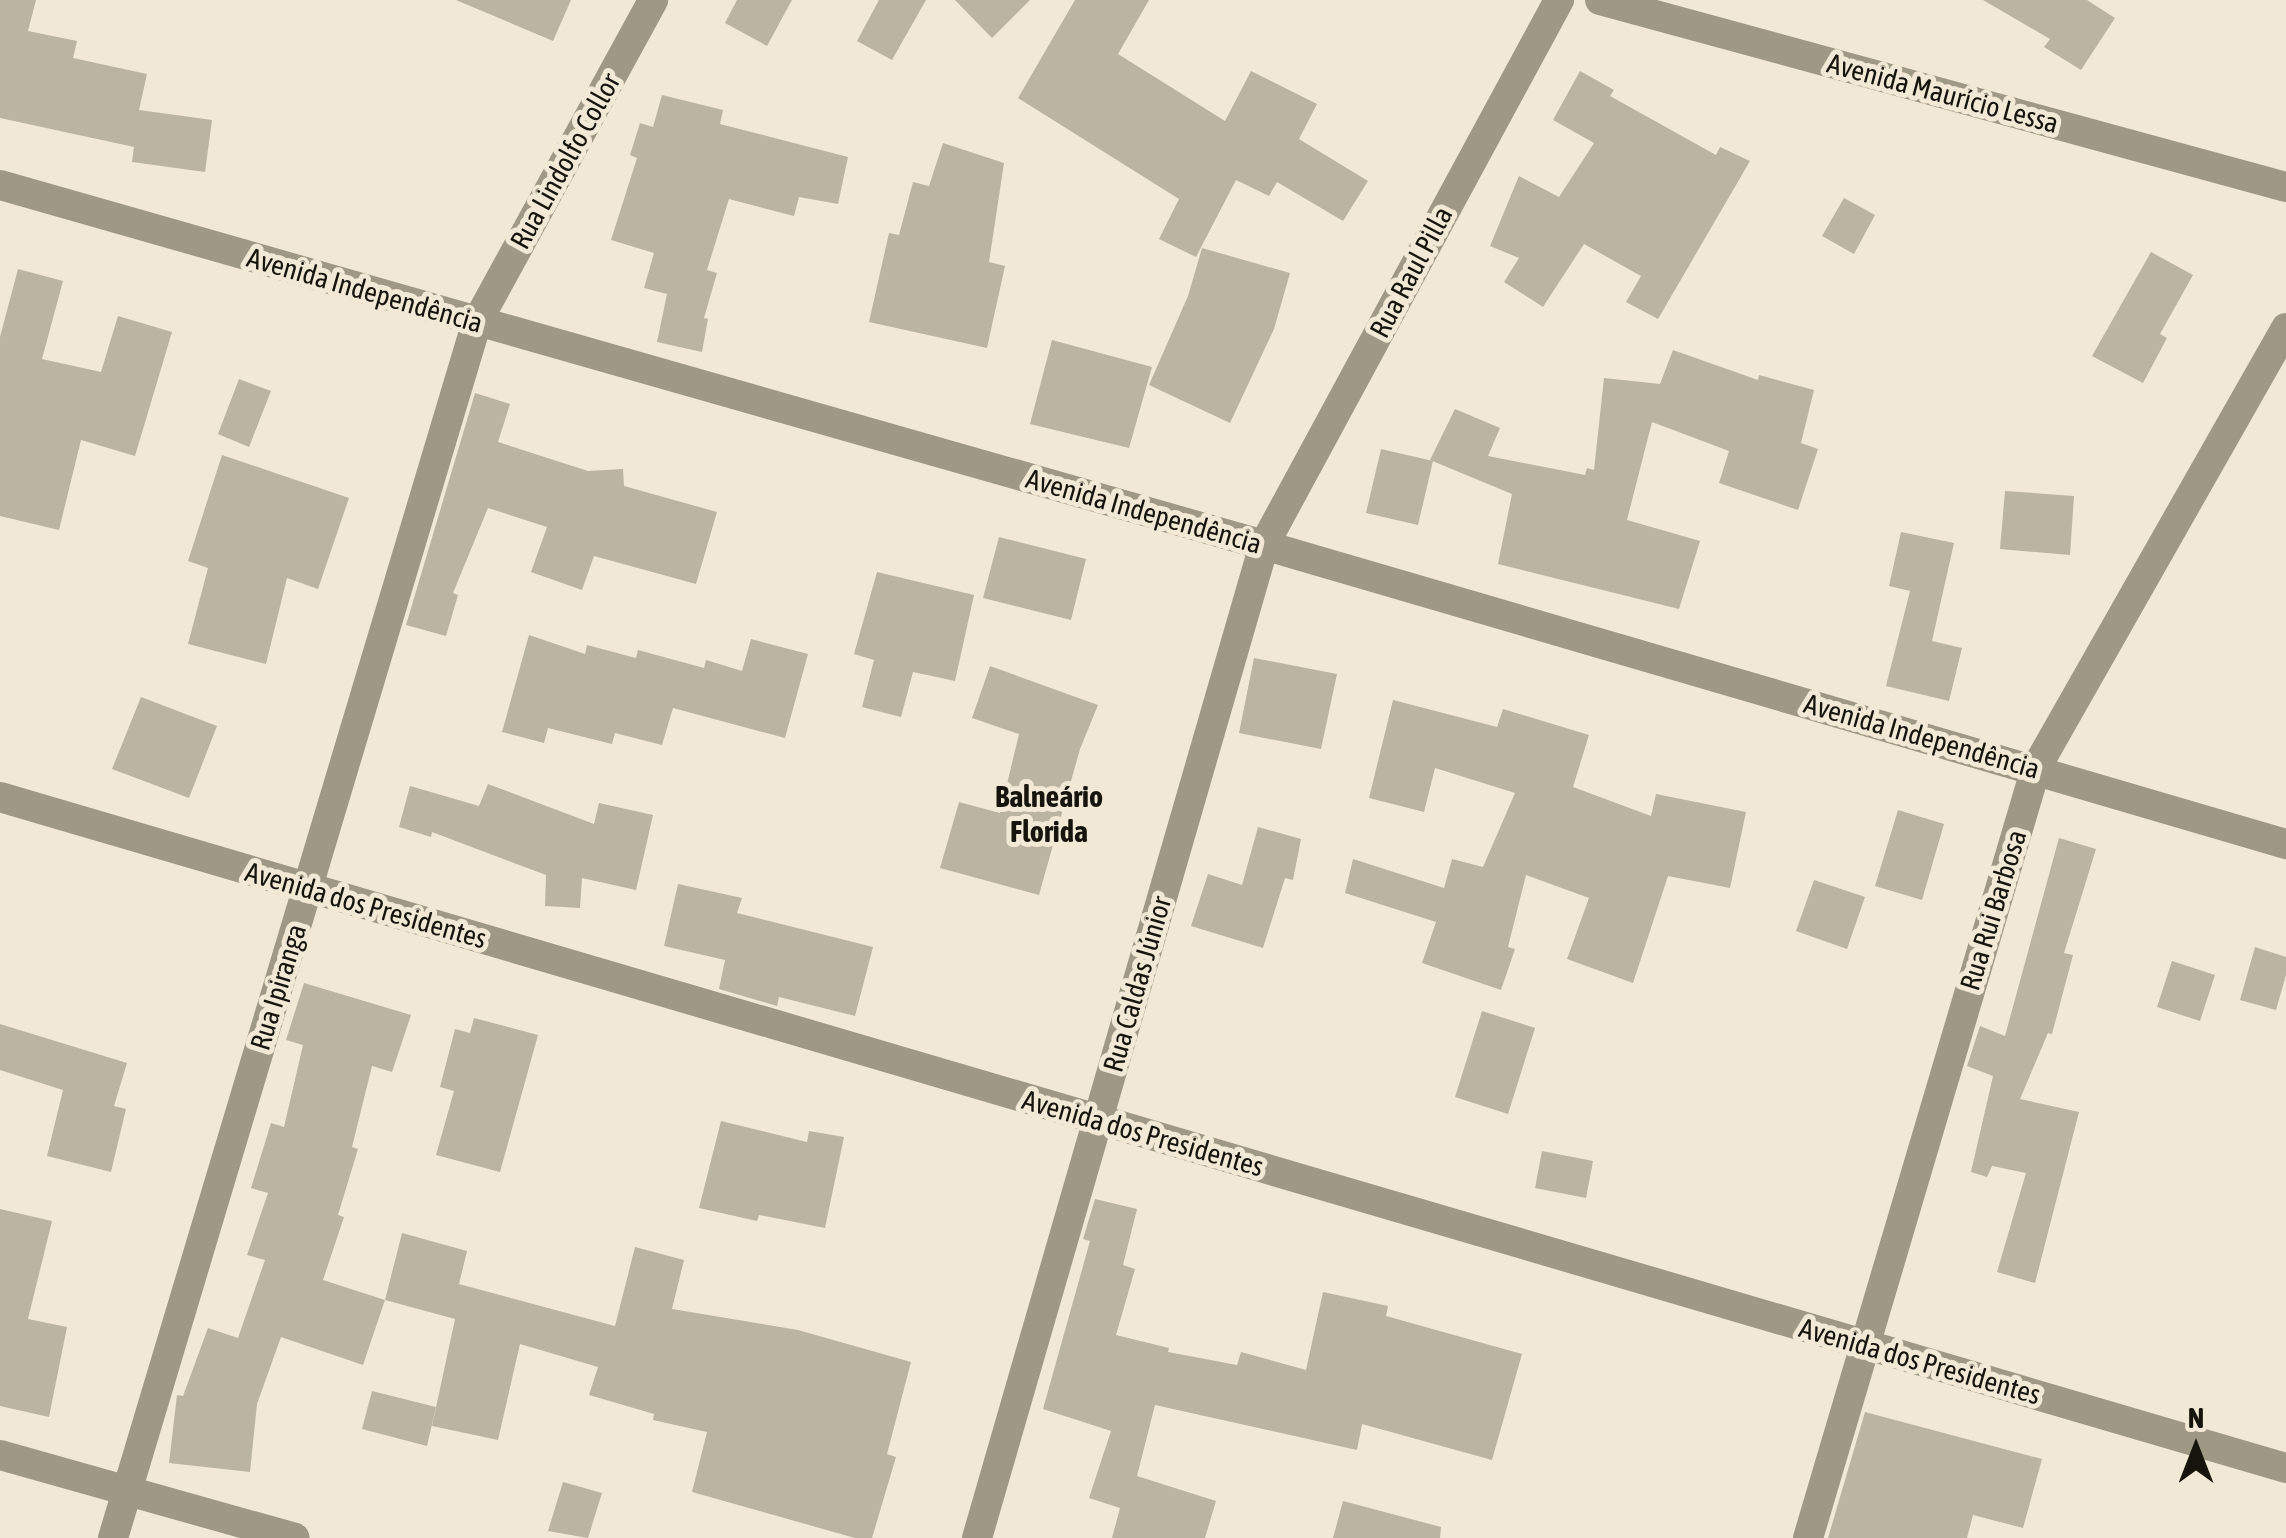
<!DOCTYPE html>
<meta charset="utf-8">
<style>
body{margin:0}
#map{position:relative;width:2286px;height:1538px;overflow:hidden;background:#f1e9d5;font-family:"Asap Condensed",sans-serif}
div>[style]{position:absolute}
.building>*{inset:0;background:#bbb4a1}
.minor>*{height:30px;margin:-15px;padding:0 15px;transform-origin:15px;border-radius:15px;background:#9f9885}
span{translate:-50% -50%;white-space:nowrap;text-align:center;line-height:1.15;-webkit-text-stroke:10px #f1e9d5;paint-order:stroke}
.street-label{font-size:28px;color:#16140d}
.neighbourhood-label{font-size:30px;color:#16140d;font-weight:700}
.north{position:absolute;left:2146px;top:1398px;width:100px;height:100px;-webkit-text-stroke:8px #f1e9d5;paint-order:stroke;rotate:0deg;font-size:28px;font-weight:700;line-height:40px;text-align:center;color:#16140d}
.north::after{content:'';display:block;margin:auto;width:35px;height:45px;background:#16140d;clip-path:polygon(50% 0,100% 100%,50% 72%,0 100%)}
</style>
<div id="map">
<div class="building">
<div style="clip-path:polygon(0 0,36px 0,28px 31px,77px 41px,73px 58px,147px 74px,139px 110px,212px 120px,205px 172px,132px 162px,134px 147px,0 118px)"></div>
<div style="clip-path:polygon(456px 0,571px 0,553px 41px)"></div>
<div style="clip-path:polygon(737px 0,792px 0,767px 46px,725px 23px)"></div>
<div style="clip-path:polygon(879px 0,926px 0,892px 60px,857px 41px)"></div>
<div style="clip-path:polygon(955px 0,1030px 0,992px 38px)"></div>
<div style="clip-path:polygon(1075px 0,1149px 0,1118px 54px,1225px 121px,1251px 71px,1317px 104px,1299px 139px,1368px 181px,1343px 221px,1277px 182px,1269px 196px,1236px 180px,1196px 257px,1159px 239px,1179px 199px,1018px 98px)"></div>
<div style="clip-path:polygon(1983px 0,2087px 0,2115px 18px,2081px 70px,2044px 47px,2050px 39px)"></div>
<div style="clip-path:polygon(1580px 71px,1614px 90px,1610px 96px,1716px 155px,1720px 147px,1750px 161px,1658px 319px,1626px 302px,1641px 276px,1584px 244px,1543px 307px,1504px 282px,1519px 258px,1490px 246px,1519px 176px,1559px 197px,1594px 143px,1553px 120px)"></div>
<div style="clip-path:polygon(662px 95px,723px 110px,720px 124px,848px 157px,838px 204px,799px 197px,794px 216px,729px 199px,707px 270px,717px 273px,704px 318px,708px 319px,702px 352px,657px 342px,667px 294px,644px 288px,654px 253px,611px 240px,637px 158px,630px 155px,640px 123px,653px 127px)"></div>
<div style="clip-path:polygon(943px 143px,1004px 163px,989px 262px,1005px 266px,987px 348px,869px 322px,889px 233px,899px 235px,913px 182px,929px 186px)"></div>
<div style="clip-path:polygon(1844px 198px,1875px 215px,1854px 254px,1822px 236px)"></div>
<div style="clip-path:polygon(1202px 248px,1290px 273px,1274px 329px,1230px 423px,1149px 385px,1188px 296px)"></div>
<div style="clip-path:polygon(2151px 252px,2193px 275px,2160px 334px,2167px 338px,2143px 383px,2092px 356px)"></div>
<div style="clip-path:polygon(18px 269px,63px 281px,42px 359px,101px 372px,118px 316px,172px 332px,135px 456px,81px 440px,59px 530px,0 516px,0 337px)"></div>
<div style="clip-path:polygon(1052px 340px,1152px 367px,1129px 448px,1030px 424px)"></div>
<div style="clip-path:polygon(1673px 350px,1758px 380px,1759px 375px,1814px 390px,1801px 443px,1818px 449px,1798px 510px,1719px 483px,1729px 451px,1652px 422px,1627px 520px,1700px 541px,1679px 609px,1498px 564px,1512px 494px,1430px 460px,1455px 409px,1500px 428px,1488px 456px,1585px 475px,1587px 468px,1594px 470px,1604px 378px,1660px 384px)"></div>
<div style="clip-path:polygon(239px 379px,271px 391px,249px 447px,218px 434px)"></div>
<div style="clip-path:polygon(475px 393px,510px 404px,498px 442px,588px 471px,623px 469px,624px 486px,717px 512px,696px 584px,594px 556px,582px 590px,531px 572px,547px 527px,488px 508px,453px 593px,458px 595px,446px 636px,406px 625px)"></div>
<div style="clip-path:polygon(1381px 449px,1433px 461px,1418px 525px,1366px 513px)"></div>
<div style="clip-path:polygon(222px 455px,349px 498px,318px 589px,287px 578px,266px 664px,188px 644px,208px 568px,188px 561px)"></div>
<div style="clip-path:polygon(2005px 491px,2074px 496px,2070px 555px,2000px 549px)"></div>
<div style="clip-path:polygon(1901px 532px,1954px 543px,1932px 641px,1962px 648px,1949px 701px,1886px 686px,1910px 591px,1889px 586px)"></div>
<div style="clip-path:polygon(999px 537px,1086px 559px,1071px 620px,983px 598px)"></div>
<div style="clip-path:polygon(877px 572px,974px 595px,955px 681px,913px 672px,901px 717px,862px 707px,874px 660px,854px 654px)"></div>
<div style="clip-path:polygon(529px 635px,585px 654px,587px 645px,636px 658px,638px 650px,704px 668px,706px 660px,742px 671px,751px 639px,808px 654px,785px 738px,673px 708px,662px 745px,615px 733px,612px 744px,548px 728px,544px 743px,502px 732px)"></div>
<div style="clip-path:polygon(1254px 658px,1337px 674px,1321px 749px,1239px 733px)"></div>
<div style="clip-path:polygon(990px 666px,1098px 705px,1080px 749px,1039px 895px,940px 868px,959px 802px,1000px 813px,1019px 734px,972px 718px)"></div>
<div style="clip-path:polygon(141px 697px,217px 726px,189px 798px,112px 769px)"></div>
<div style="clip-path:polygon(1393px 700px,1497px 727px,1503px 709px,1589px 735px,1573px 787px,1651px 816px,1656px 794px,1746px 812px,1730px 888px,1668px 876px,1633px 983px,1567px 959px,1589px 898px,1526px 875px,1508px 947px,1515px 949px,1501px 990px,1422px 963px,1436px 922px,1345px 893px,1353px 859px,1444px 888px,1452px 859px,1483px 867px,1515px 793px,1435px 768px,1424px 812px,1369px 798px)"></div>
<div style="clip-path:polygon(488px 784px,594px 824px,599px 803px,653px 815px,636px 890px,582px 878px,580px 908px,545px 906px,546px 875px,432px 832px,431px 837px,399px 827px,410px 786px,479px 806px)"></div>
<div style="clip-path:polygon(1898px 810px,1944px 824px,1922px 900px,1875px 886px)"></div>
<div style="clip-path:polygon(1258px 827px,1301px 839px,1293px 880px,1285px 878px,1263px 948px,1191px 926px,1208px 874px,1242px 885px)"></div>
<div style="clip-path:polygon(2059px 838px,2096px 849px,2064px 953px,2073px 955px,2052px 1034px,2048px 1033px,2020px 1099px,2079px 1112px,2035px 1283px,1997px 1272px,2026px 1173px,1992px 1166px,1987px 1177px,1971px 1172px,1993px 1076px,1967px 1066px,1980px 1026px,2005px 1036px)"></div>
<div style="clip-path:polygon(1814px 880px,1865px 897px,1847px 949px,1796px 931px)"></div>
<div style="clip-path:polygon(678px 884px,742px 898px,737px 913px,873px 947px,855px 1016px,779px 997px,777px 1006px,719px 989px,725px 960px,664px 946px)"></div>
<div style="clip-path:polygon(2255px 947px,2286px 957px,2286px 975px,2276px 1010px,2240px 1000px)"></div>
<div style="clip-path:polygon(2172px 961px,2215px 975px,2200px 1021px,2157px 1007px)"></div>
<div style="clip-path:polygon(304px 983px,411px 1015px,392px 1072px,372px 1066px,352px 1147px,358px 1149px,338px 1215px,344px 1217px,323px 1280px,385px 1300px,363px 1365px,281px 1337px,257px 1404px,250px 1472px,169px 1463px,177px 1395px,183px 1396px,208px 1328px,238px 1338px,265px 1260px,247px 1255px,268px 1193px,251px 1188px,271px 1123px,284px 1127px,303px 1045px,286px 1040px)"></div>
<div style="clip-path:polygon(1482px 1011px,1535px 1028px,1508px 1114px,1455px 1097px)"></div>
<div style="clip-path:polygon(474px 1018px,538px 1035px,500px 1172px,436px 1155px,454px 1091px,440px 1087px,455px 1029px,470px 1033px)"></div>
<div style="clip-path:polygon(0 1024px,127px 1063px,114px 1106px,126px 1109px,111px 1172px,47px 1156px,63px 1090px,0 1070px)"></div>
<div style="clip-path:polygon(721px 1121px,807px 1142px,809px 1131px,844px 1137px,825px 1228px,759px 1215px,757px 1221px,699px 1208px)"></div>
<div style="clip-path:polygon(1542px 1151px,1593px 1161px,1586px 1198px,1535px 1188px)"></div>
<div style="clip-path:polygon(1095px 1199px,1137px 1209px,1123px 1265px,1135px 1269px,1116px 1335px,1169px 1348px,1168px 1352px,1237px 1365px,1241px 1352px,1306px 1370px,1323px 1292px,1388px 1306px,1386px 1316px,1522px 1354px,1492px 1460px,1362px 1424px,1357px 1450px,1155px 1405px,1137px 1476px,1216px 1501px,1205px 1538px,1112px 1538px,1120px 1508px,1089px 1498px,1111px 1431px,1043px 1409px,1090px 1241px,1083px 1239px)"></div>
<div style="clip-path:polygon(0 1209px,52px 1221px,28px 1319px,67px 1327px,49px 1417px,0 1406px)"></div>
<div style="clip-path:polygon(402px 1233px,467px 1251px,459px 1284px,615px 1326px,635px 1247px,684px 1260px,672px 1309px,798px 1330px,911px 1362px,887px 1454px,896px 1457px,872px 1538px,855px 1538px,692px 1492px,707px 1432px,653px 1420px,654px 1414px,589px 1395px,598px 1367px,520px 1344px,498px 1440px,432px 1426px,455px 1319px,385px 1300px)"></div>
<div style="clip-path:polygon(372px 1391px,436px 1407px,427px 1446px,362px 1429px)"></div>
<div style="clip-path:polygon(1865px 1412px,2042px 1459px,2023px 1528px,1973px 1515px,1967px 1538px,1828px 1538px)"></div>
<div style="clip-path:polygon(563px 1482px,602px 1493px,588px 1538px,548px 1531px)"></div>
<div style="clip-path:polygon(1343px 1501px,1441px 1527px,1440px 1538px,1333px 1538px)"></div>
</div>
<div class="minor">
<div style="left:1600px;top:0;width:711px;rotate:15.25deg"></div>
<div style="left:0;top:185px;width:1314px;rotate:15.9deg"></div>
<div style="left:1264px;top:545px;width:1065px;rotate:16.31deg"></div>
<div style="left:0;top:797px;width:2382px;rotate:16.36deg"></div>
<div style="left:0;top:1455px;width:306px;rotate:15.7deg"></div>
<div style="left:113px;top:1538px;width:1269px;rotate:-73.34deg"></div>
<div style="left:477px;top:322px;width:367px;rotate:-61.3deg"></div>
<div style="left:977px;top:1538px;width:1034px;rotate:-73.88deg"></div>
<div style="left:1264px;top:545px;width:620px;rotate:-61.57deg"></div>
<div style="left:1808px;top:1538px;width:803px;rotate:-73.51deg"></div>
<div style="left:2036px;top:768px;width:506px;rotate:-60.4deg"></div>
</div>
<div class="street-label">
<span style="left:1943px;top:93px;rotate:15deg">Avenida Maurício Lessa</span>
<span style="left:565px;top:161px;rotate:-61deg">Rua Lindolfo Collor</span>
<span style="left:1411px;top:272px;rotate:-62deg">Rua Raul Pilla</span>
<span style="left:365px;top:290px;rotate:16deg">Avenida Independência</span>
<span style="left:1144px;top:511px;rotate:16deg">Avenida Independência</span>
<span style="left:1922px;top:736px;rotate:16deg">Avenida Independência</span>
<span style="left:366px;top:905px;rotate:16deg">Avenida dos Presidentes</span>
<span style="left:1993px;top:910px;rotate:-73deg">Rua Rui Barbosa</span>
<span style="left:1137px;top:984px;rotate:-74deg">Rua Caldas Júnior</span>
<span style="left:278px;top:987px;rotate:-73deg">Rua Ipiranga</span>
<span style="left:1143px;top:1133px;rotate:16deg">Avenida dos Presidentes</span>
<span style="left:1920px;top:1361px;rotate:16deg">Avenida dos Presidentes</span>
</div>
<div class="neighbourhood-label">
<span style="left:1049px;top:813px">Balneário<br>Florida</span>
</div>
<div class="north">N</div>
</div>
